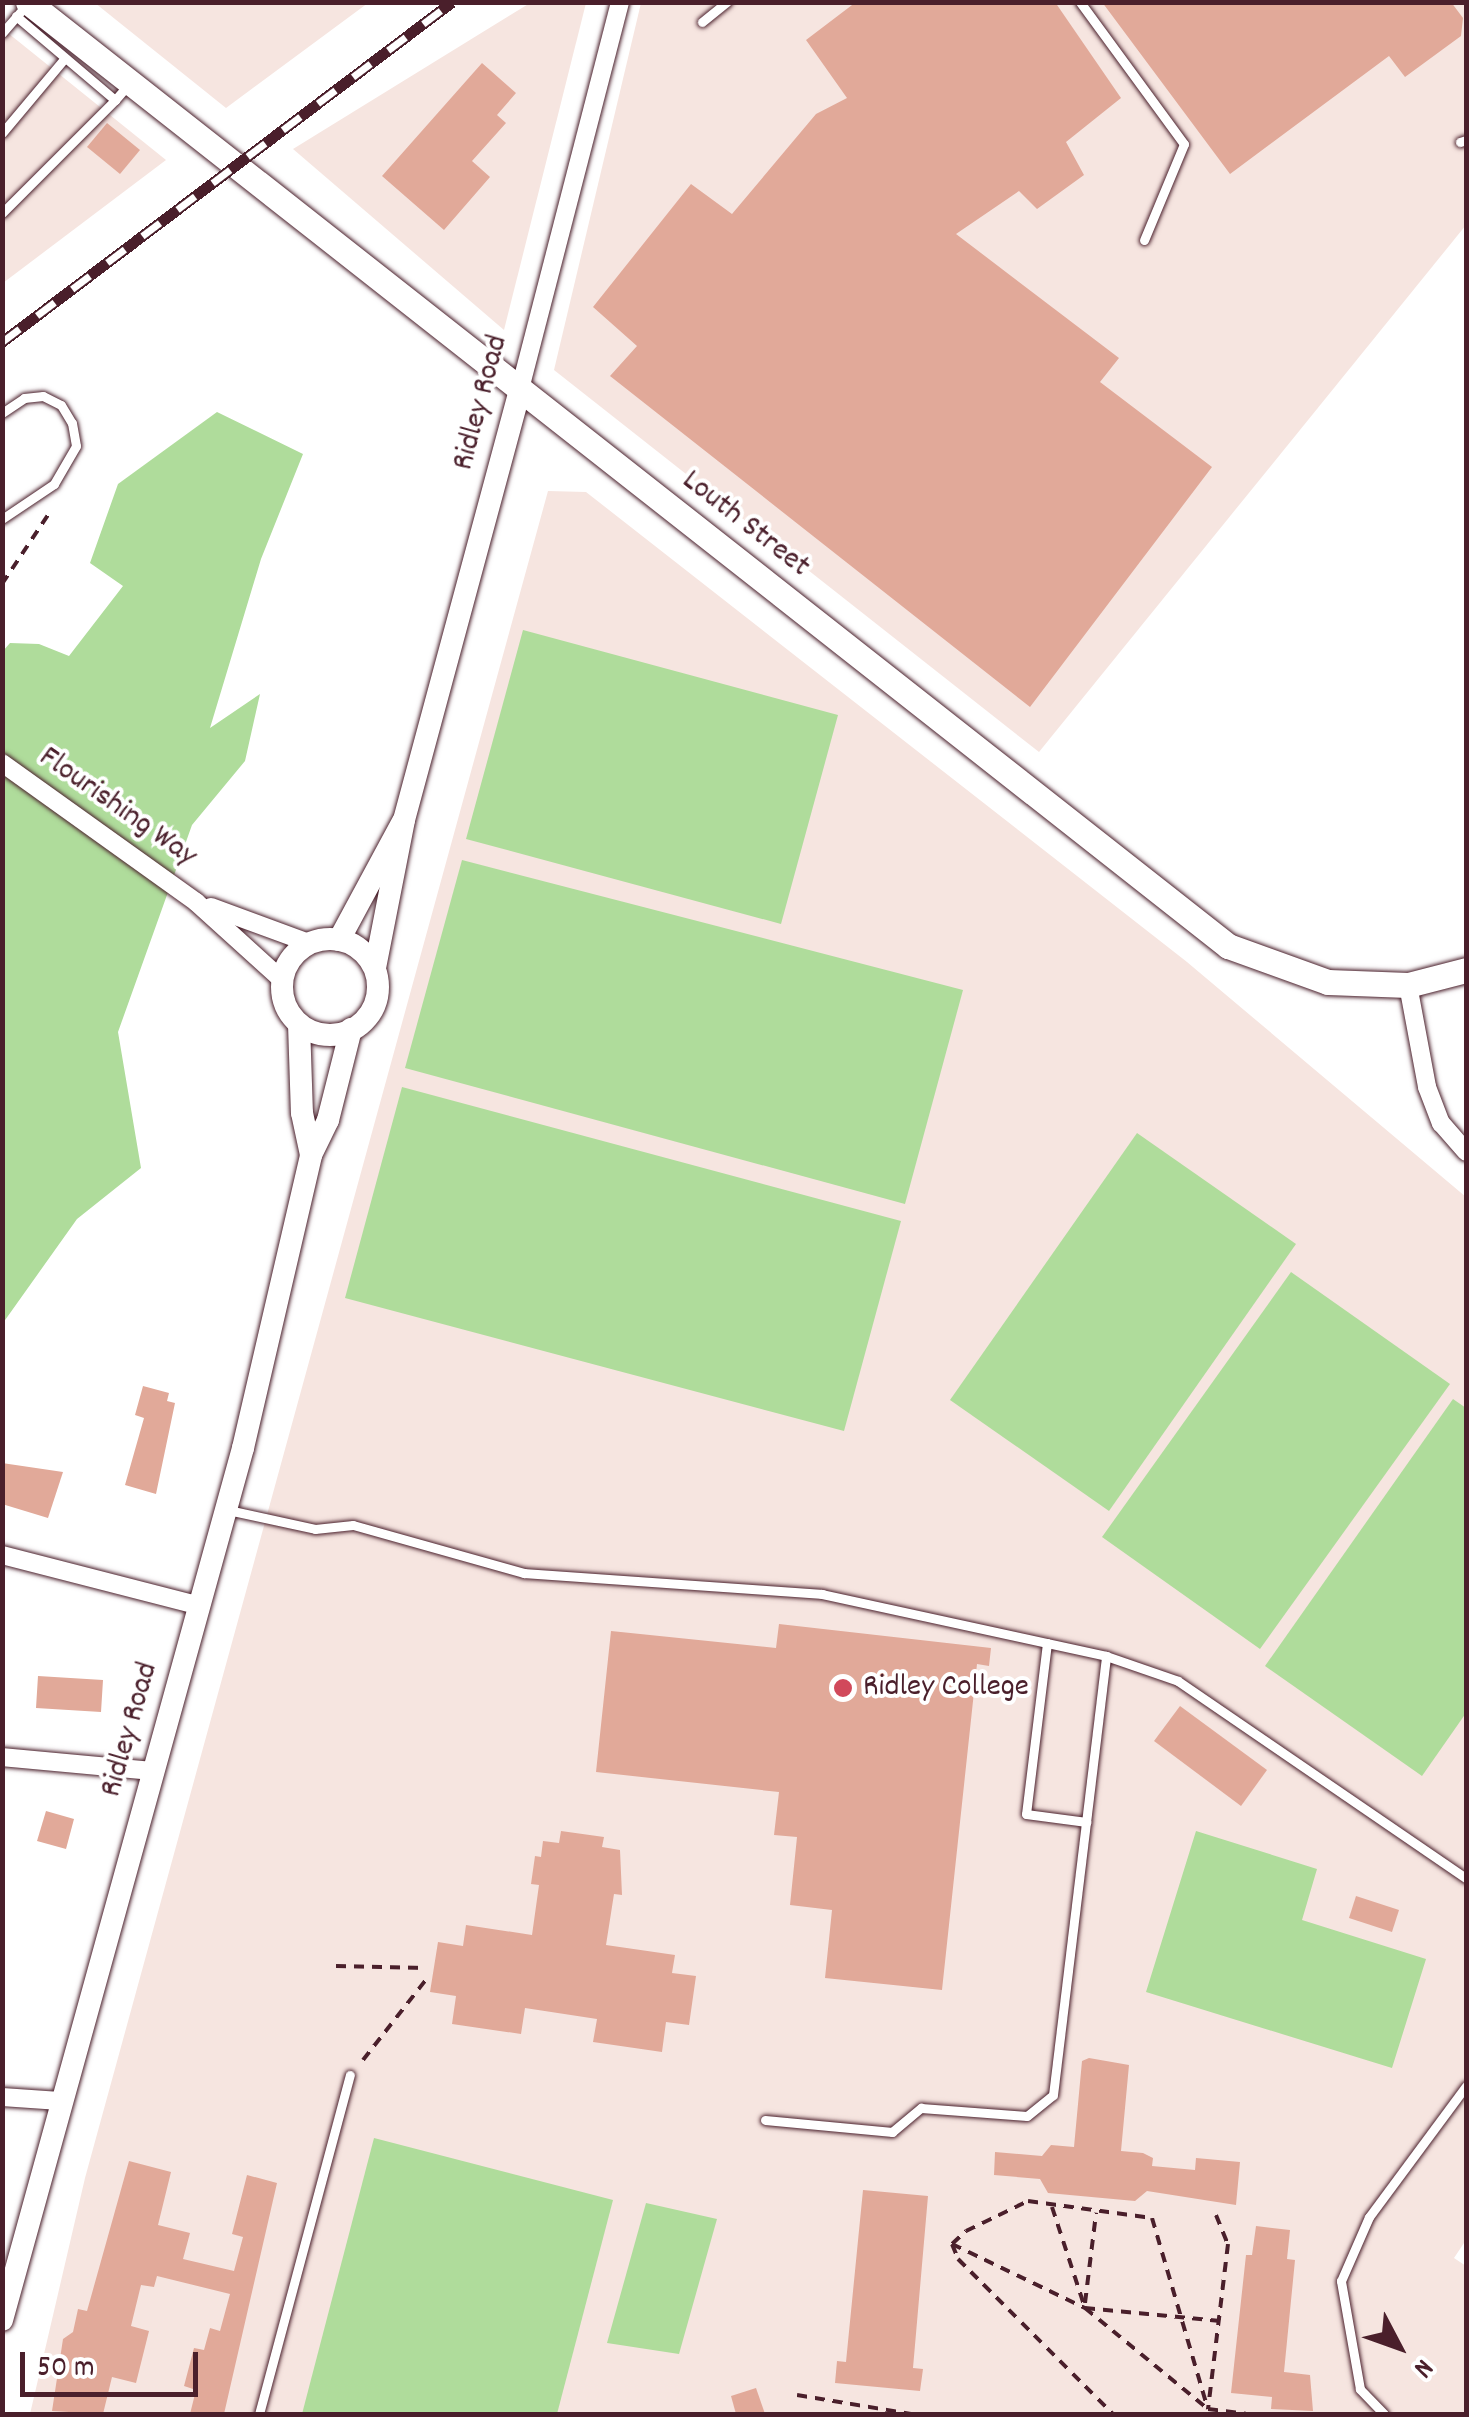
<!DOCTYPE html>
<style>
body{margin:0}
#map{position:relative;width:1469px;height:2417px;overflow:hidden;background:#fff;font-family:Dekko,sans-serif}
div>[style]{position:absolute}
.built>*{inset:0;background:#f6e5e0}
.green>*{inset:0;background:#afdc9b}
.building>*{inset:0;background:#e1a999}
.path>*{height:4px;margin-top:-2px;transform-origin:0;background:repeating-linear-gradient(90deg,#4a1f2b 0 10px,transparent 0 18px)}
.roads{filter:drop-shadow(0 0 2px #4a1f2b) drop-shadow(0 0 2px #4a1f2b)}
.service>*{height:9px;margin:-4.5px;padding:0 4.5px;transform-origin:4.5px;border-radius:4.5px;background:#fff}
.minor>*{height:18px;margin:-9px;padding:0 9px;transform-origin:9px;border-radius:9px;background:#fff}
.tertiary>*{height:22px;margin:-11px;padding:0 11px;transform-origin:11px;border-radius:11px;background:#fff}
.tertiary>.ring{margin:-11px;padding:0;box-sizing:content-box;background:none;border:22px solid #fff;border-radius:50%}
.secondary>*{height:25px;margin:-12.5px;padding:0 12.5px;transform-origin:12.5px;border-radius:12.5px;background:#fff}
.rail>*{height:11px;margin-top:-5.5px;transform-origin:0;background:repeating-linear-gradient(90deg,#fff 0 22px,#4a1f2b 0 44px);box-sizing:border-box;border-block:2px solid #4a1f2b}
.dots>*{width:28px;height:28px;translate:-50% -50%;box-sizing:border-box;border:5px solid #fff;border-radius:50%}
span{translate:-50% -50%;white-space:nowrap;text-align:center;line-height:1.15;-webkit-text-stroke:8px #fff;paint-order:stroke}
.street-label{font-size:32px;color:#4a1f2b}
.poi-label{font-size:32px;color:#4a1f2b}
.left{translate:0 -50%;text-align:left}
.frame{position:absolute;inset:0;border:5px solid #4a1f2b;pointer-events:none}
.north{position:absolute;left:1349px;top:2297px;width:100px;height:100px;-webkit-text-stroke:8px #fff;paint-order:stroke;rotate:131deg;font-size:28px;font-weight:700;line-height:40px;text-align:center;color:#4a1f2b}
.north::after{content:'';display:block;margin:auto;width:35px;height:45px;background:#4a1f2b;clip-path:polygon(50% 0,100% 100%,50% 72%,0 100%)}
.scale{position:absolute;left:20px;top:2352px;width:178px;height:45px;box-sizing:border-box;border:5px solid #4a1f2b;border-top:0;padding-left:12px;font-size:30px;line-height:35px;white-space:nowrap;color:#4a1f2b;-webkit-text-stroke:8px #fff;paint-order:stroke}
</style>
<div id="map">
<div class="built">
<div style="clip-path:polygon(95px 3px,368px 3px,226px 108px)"></div>
<div style="clip-path:polygon(530px 3px,586px 3px,504px 330px,293px 149px)"></div>
<div style="clip-path:polygon(641px 3px,1466px 3px,1466px 225px,1039px 752px,554px 370px)"></div>
<div style="clip-path:polygon(3px 29px,166px 160px,3px 283px)"></div>
<div style="clip-path:polygon(548px 491px,586px 492px,1187px 962px,1466px 1197px,1466px 2240px,1454px 2258px,1466px 2266px,1466px 2414px,30px 2414px,85px 2178px)"></div>
</div>
<div class="green">
<div style="clip-path:polygon(217px 412px,303px 454px,261px 559px,210px 728px,260px 694px,245px 761px,192px 825px,118px 1032px,141px 1168px,77px 1219px,3px 1323px,3px 651px,10px 643px,39px 644px,69px 656px,123px 586px,90px 563px,118px 484px)"></div>
<div style="clip-path:polygon(523px 630px,838px 715px,781px 924px,466px 839px)"></div>
<div style="clip-path:polygon(462px 860px,963px 990px,905px 1204px,405px 1068px)"></div>
<div style="clip-path:polygon(402px 1087px,901px 1221px,844px 1431px,345px 1298px)"></div>
<div style="clip-path:polygon(1137px 1133px,1296px 1244px,1109px 1511px,950px 1400px)"></div>
<div style="clip-path:polygon(1291px 1272px,1450px 1384px,1260px 1649px,1102px 1537px)"></div>
<div style="clip-path:polygon(1453px 1399px,1466px 1408px,1466px 1713px,1422px 1776px,1265px 1666px)"></div>
<div style="clip-path:polygon(1196px 1831px,1317px 1869px,1302px 1920px,1426px 1959px,1392px 2068px,1146px 1992px)"></div>
<div style="clip-path:polygon(374px 2138px,613px 2200px,557px 2414px,302px 2414px)"></div>
<div style="clip-path:polygon(646px 2203px,717px 2219px,679px 2354px,607px 2343px)"></div>
</div>
<div class="building">
<div style="clip-path:polygon(856px 2px,1055px 2px,1121px 98px,1066px 142px,1084px 175px,1037px 209px,1019px 191px,956px 234px,1119px 358px,1100px 382px,1212px 467px,1030px 707px,610px 376px,637px 346px,593px 307px,691px 184px,732px 214px,816px 114px,847px 98px,806px 40px)"></div>
<div style="clip-path:polygon(1102px 2px,1451px 2px,1463px 18px,1461px 36px,1405px 77px,1389px 56px,1230px 174px)"></div>
<div style="clip-path:polygon(482px 63px,516px 93px,497px 115px,506px 123px,472px 161px,490px 177px,444px 230px,382px 176px)"></div>
<div style="clip-path:polygon(107px 123px,140px 150px,120px 174px,87px 147px)"></div>
<div style="clip-path:polygon(143px 1386px,169px 1393px,167px 1401px,175px 1403px,156px 1494px,125px 1485px,144px 1418px,135px 1415px)"></div>
<div style="clip-path:polygon(2px 1463px,63px 1472px,48px 1518px,2px 1504px)"></div>
<div style="clip-path:polygon(779px 1624px,991px 1648px,989px 1666px,977px 1664px,942px 1990px,825px 1978px,832px 1910px,790px 1905px,797px 1837px,774px 1835px,779px 1792px,596px 1772px,611px 1631px,776px 1648px)"></div>
<div style="clip-path:polygon(38px 1676px,103px 1680px,101px 1712px,36px 1708px)"></div>
<div style="clip-path:polygon(1180px 1706px,1267px 1770px,1241px 1806px,1154px 1741px)"></div>
<div style="clip-path:polygon(46px 1811px,74px 1819px,66px 1849px,37px 1841px)"></div>
<div style="clip-path:polygon(561px 1831px,604px 1837px,602px 1847px,620px 1850px,622px 1895px,614px 1894px,606px 1945px,675px 1955px,672px 1973px,696px 1976px,689px 2025px,666px 2022px,662px 2052px,593px 2042px,597px 2019px,525px 2008px,521px 2034px,452px 2024px,456px 1996px,430px 1992px,438px 1942px,463px 1946px,466px 1925px,532px 1935px,539px 1885px,531px 1884px,535px 1856px,541px 1857px,543px 1841px,559px 1843px)"></div>
<div style="clip-path:polygon(1356px 1896px,1399px 1910px,1392px 1932px,1349px 1918px)"></div>
<div style="clip-path:polygon(1089px 2058px,1129px 2065px,1121px 2151px,1143px 2153px,1153px 2158px,1152px 2166px,1195px 2170px,1196px 2158px,1240px 2162px,1236px 2205px,1147px 2191px,1135px 2201px,1048px 2193px,1040px 2179px,994px 2175px,995px 2152px,1042px 2156px,1051px 2145px,1074px 2147px,1082px 2061px)"></div>
<div style="clip-path:polygon(129px 2161px,171px 2172px,158px 2225px,190px 2233px,183px 2259px,234px 2271px,243px 2237px,232px 2234px,247px 2175px,277px 2183px,224px 2414px,190px 2414px,196px 2390px,184px 2386px,194px 2348px,204px 2350px,210px 2328px,220px 2331px,230px 2294px,157px 2276px,154px 2287px,141px 2285px,131px 2326px,149px 2331px,136px 2383px,112px 2377px,103px 2414px,52px 2411px,63px 2339px,73px 2332px,78px 2309px,87px 2311px)"></div>
<div style="clip-path:polygon(863px 2190px,928px 2196px,913px 2368px,923px 2369px,920px 2391px,835px 2383px,837px 2361px,846px 2362px)"></div>
<div style="clip-path:polygon(1256px 2226px,1290px 2230px,1287px 2259px,1295px 2260px,1284px 2372px,1310px 2375px,1313px 2411px,1271px 2409px,1272px 2397px,1231px 2393px,1246px 2255px,1252px 2255px)"></div>
<div style="clip-path:polygon(756px 2388px,765px 2414px,736px 2414px,731px 2396px)"></div>
</div>
<div class="path">
<div style="left:2px;top:584px;width:83px;rotate:-56.3deg"></div>
<div style="left:336px;top:1966px;width:90px;rotate:1.3deg"></div>
<div style="left:363px;top:2060px;width:105px;rotate:-51.9deg"></div>
<div style="left:1052px;top:2207px;width:106px;rotate:71.9deg"></div>
<div style="left:1085px;top:2308px;width:159px;rotate:39.4deg"></div>
<div style="left:1216px;top:2215px;width:31px;rotate:68deg"></div>
<div style="left:1228px;top:2244px;width:166px;rotate:96.9deg"></div>
<div style="left:1208px;top:2409px;width:38px;rotate:7deg"></div>
<div style="left:952px;top:2244px;width:19px;rotate:-43deg"></div>
<div style="left:966px;top:2231px;width:69px;rotate:-25.8deg"></div>
<div style="left:1028px;top:2201px;width:125px;rotate:7.8deg"></div>
<div style="left:1152px;top:2218px;width:199px;rotate:73.7deg"></div>
<div style="left:952px;top:2244px;width:148px;rotate:25.7deg"></div>
<div style="left:1085px;top:2308px;width:136px;rotate:5.5deg"></div>
<div style="left:952px;top:2244px;width:16px;rotate:68deg"></div>
<div style="left:958px;top:2259px;width:219px;rotate:45deg"></div>
<div style="left:1085px;top:2303px;width:91px;rotate:-83deg"></div>
<div style="left:797px;top:2395px;width:117px;rotate:9.4deg"></div>
</div>
<div class="roads">
<div class="service">
<div style="left:1080px;top:2px;width:176px;rotate:53.8deg"></div>
<div style="left:1184px;top:144px;width:104px;rotate:112.6deg"></div>
<div style="left:16px;top:16px;width:130px;rotate:40.3deg"></div>
<div style="left:115px;top:100px;width:21px;rotate:-49deg"></div>
<div style="left:702px;top:22px;width:32px;rotate:-39deg"></div>
<div style="left:2px;top:33px;width:28px;rotate:-49deg"></div>
<div style="left:2px;top:133px;width:97px;rotate:-50deg"></div>
<div style="left:1460px;top:142px;width:6px;rotate:-18deg"></div>
<div style="left:2px;top:213px;width:160px;rotate:-45deg"></div>
<div style="left:2px;top:413px;width:27px;rotate:-34deg"></div>
<div style="left:24px;top:398px;width:19px;rotate:-6deg"></div>
<div style="left:43px;top:396px;width:20px;rotate:27deg"></div>
<div style="left:61px;top:405px;width:21px;rotate:59deg"></div>
<div style="left:72px;top:423px;width:23px;rotate:80deg"></div>
<div style="left:76px;top:446px;width:44px;rotate:120.1deg"></div>
<div style="left:54px;top:484px;width:63px;rotate:146.1deg"></div>
<div style="left:228px;top:1510px;width:89px;rotate:12.3deg"></div>
<div style="left:315px;top:1529px;width:38px;rotate:-6deg"></div>
<div style="left:353px;top:1525px;width:178px;rotate:15.7deg"></div>
<div style="left:524px;top:1573px;width:299px;rotate:4deg"></div>
<div style="left:822px;top:1594px;width:291px;rotate:12.3deg"></div>
<div style="left:1106px;top:1656px;width:76px;rotate:19.1deg"></div>
<div style="left:1178px;top:1681px;width:349px;rotate:34.4deg"></div>
<div style="left:1047px;top:1643px;width:172px;rotate:97deg"></div>
<div style="left:1026px;top:1814px;width:61px;rotate:7.6deg"></div>
<div style="left:765px;top:2120px;width:128px;rotate:5.4deg"></div>
<div style="left:892px;top:2132px;width:38px;rotate:-40deg"></div>
<div style="left:921px;top:2108px;width:106px;rotate:4.3deg"></div>
<div style="left:1027px;top:2116px;width:33px;rotate:-39deg"></div>
<div style="left:1053px;top:2095px;width:442px;rotate:-83.1deg"></div>
<div style="left:259px;top:2414px;width:351px;rotate:-75deg"></div>
<div style="left:1384px;top:2414px;width:35px;rotate:-134deg"></div>
<div style="left:1360px;top:2389px;width:110px;rotate:-100deg"></div>
<div style="left:1341px;top:2281px;width:70px;rotate:-66.4deg"></div>
<div style="left:1369px;top:2217px;width:163px;rotate:-53.5deg"></div>
</div>
<div class="minor">
<div style="left:520px;top:389px;width:400px;rotate:-75.5deg"></div>
<div style="left:2px;top:763px;width:239px;rotate:35.6deg"></div>
<div style="left:196px;top:902px;width:116px;rotate:42.2deg"></div>
<div style="left:211px;top:907px;width:104px;rotate:20.2deg"></div>
<div style="left:1408px;top:985px;width:104px;rotate:79.4deg"></div>
<div style="left:1427px;top:1087px;width:39px;rotate:69deg"></div>
<div style="left:1441px;top:1123px;width:38px;rotate:49deg"></div>
<div style="left:2px;top:1555px;width:204px;rotate:14.4deg"></div>
<div style="left:2px;top:1757px;width:153px;rotate:5.3deg"></div>
<div style="left:2px;top:2097px;width:58px;rotate:3.9deg"></div>
</div>
<div class="tertiary">
<div class="ring" style="left:282px;top:939px;width:74px;height:74px"></div>
<div style="left:339px;top:940px;width:133px;rotate:-61.7deg"></div>
<div style="left:375px;top:968px;width:151px;rotate:-78.9deg"></div>
<div style="left:404px;top:820px;width:446px;rotate:-74.9deg"></div>
<div style="left:299px;top:1024px;width:89px;rotate:88.1deg"></div>
<div style="left:302px;top:1113px;width:43px;rotate:77.9deg"></div>
<div style="left:2px;top:2320px;width:905px;rotate:-74.55deg"></div>
<div style="left:243px;top:1448px;width:301px;rotate:-76.9deg"></div>
<div style="left:311px;top:1155px;width:39px;rotate:-64deg"></div>
<div style="left:328px;top:1120px;width:94px;rotate:-75.8deg"></div>
</div>
<div class="secondary">
<div style="left:28px;top:2px;width:1527px;rotate:38.19deg"></div>
<div style="left:1228px;top:946px;width:106px;rotate:19.8deg"></div>
<div style="left:1328px;top:982px;width:80px;rotate:2.1deg"></div>
<div style="left:1408px;top:985px;width:60px;rotate:-14.5deg"></div>
</div>
</div>
<div class="rail">
<div style="left:2px;top:342px;width:564px;rotate:-37.07deg"></div>
</div>
<div class="dots">
<div style="left:843px;top:1688px;background:#d1495b"></div>
</div>
<div class="street-label">
<span style="left:482px;top:403px;rotate:-75deg">Ridley Road</span>
<span style="left:745px;top:525px;rotate:38deg">Louth Street</span>
<span style="left:117px;top:808px;rotate:35deg">Flourishing Way</span>
<span style="left:131px;top:1730px;rotate:-74deg">Ridley Road</span>
</div>
<div class="poi-label">
<span class="left" style="left:863px;top:1688px">Ridley College</span>
</div>
<div class="frame"></div>
<div class="north">N</div>
<div class="scale">50 m</div>
</div>
